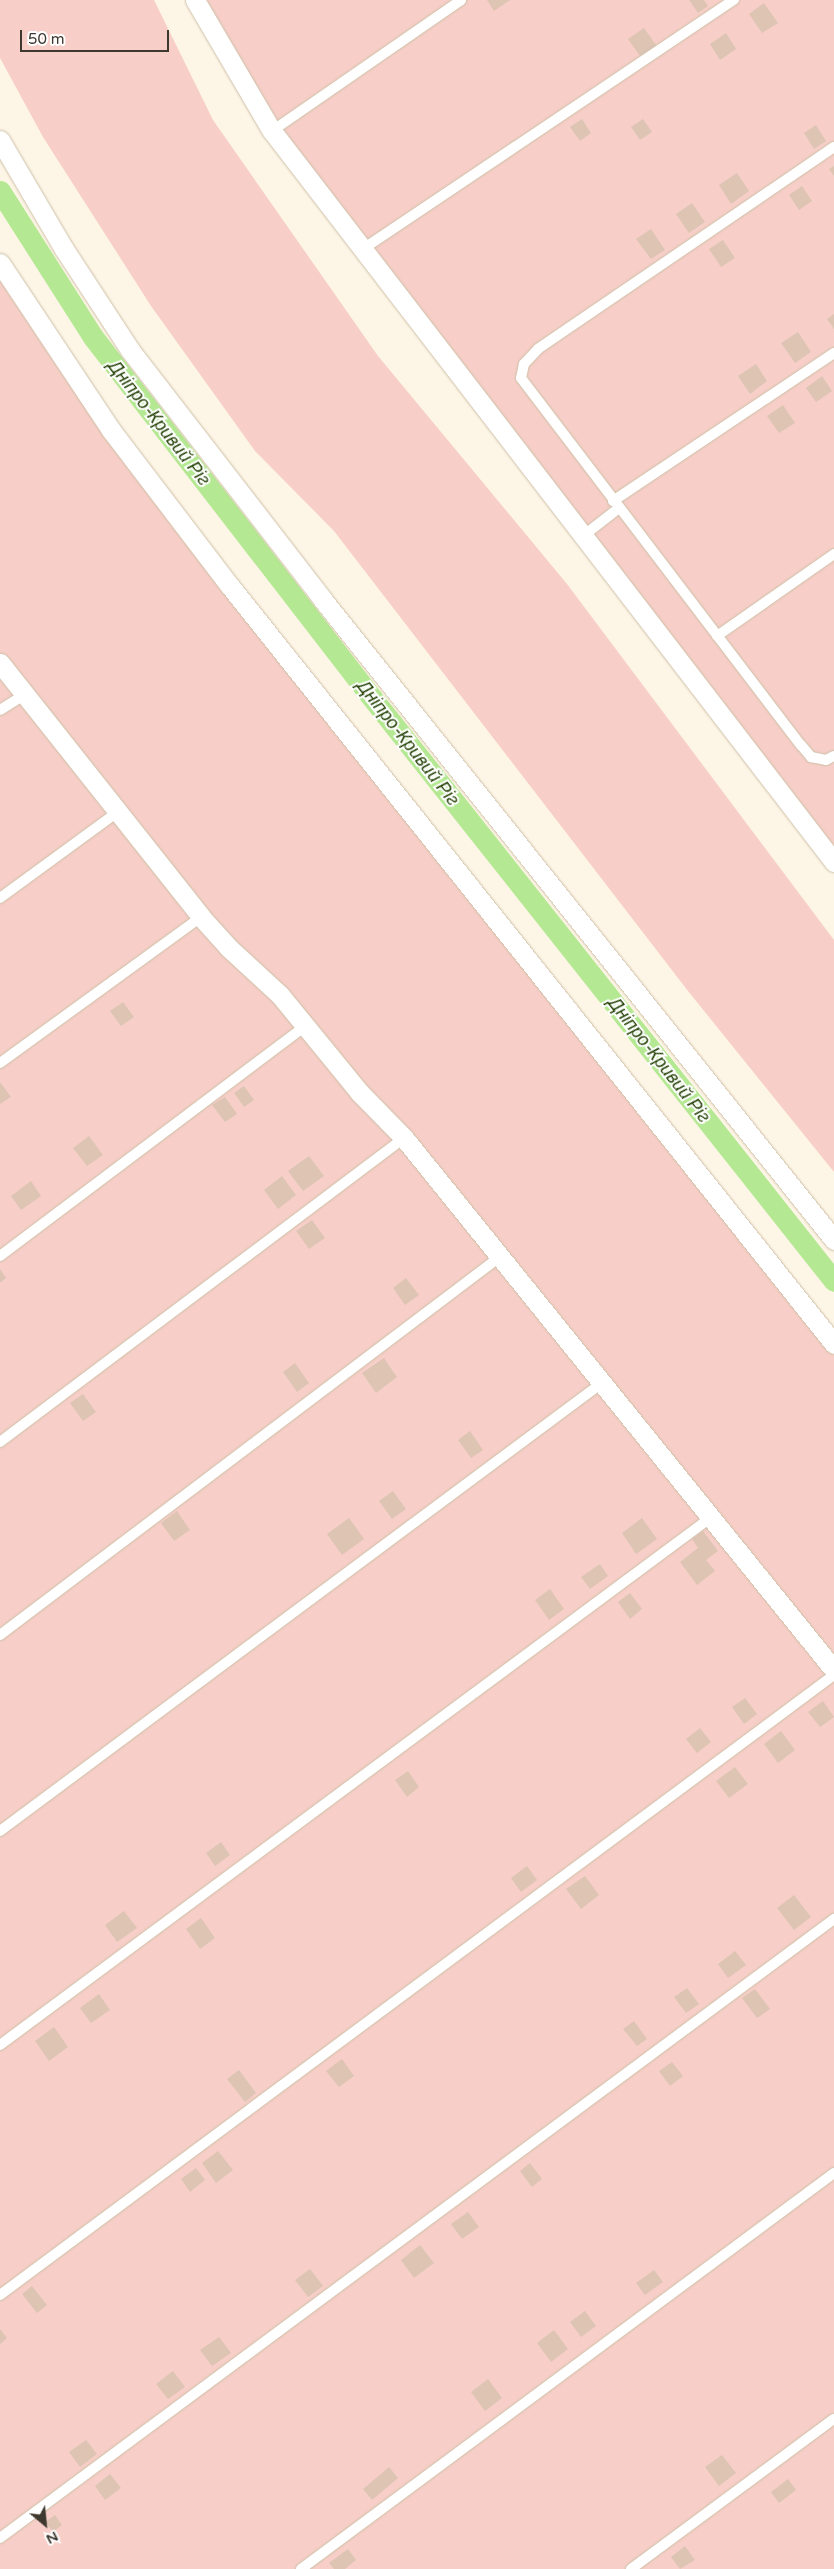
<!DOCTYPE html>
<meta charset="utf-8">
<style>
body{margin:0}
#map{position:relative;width:834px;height:2569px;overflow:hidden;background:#fdf5e6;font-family:"Varela Round",sans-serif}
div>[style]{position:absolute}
.green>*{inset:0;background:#f7cfc8}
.canal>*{height:21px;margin:-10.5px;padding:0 10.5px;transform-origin:10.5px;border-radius:10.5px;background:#b4e892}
.building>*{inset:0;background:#ddc4b3}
.roads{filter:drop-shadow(0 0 1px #cec0a8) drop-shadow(0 0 1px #cec0a8)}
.lane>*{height:10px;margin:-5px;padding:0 5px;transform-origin:5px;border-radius:5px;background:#fff}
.street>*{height:19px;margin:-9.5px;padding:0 9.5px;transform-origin:9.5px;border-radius:9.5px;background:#fff}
span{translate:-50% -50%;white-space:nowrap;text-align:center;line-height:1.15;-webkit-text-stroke:4px #fff;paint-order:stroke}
.water-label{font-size:18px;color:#234205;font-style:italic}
.north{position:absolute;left:20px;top:2499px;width:50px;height:50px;-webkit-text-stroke:4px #fff;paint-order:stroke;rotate:152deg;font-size:14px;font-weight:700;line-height:20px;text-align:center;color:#3e392f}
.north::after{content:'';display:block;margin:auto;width:18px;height:22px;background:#3e392f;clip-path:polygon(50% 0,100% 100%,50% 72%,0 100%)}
.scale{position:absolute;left:20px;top:30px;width:149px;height:22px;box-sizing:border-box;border:2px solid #3e392f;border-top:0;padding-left:6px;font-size:15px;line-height:18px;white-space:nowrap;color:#3e392f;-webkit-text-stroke:4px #fff;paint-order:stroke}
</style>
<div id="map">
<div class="green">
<div style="clip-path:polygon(0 0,154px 0,213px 120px,378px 356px,567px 584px,834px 940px,834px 1172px,688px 991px,334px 531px,255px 451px,151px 306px,43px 137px,0 58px)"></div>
<div style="clip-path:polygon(195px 0,834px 0,834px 862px,318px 190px)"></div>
<div style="clip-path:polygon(0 263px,111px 430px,834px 1344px,834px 2569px,0 2569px)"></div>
</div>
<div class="canal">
<div style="left:0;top:191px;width:173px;rotate:57.5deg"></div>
<div style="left:93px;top:337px;width:445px;rotate:52.3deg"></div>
<div style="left:365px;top:689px;width:755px;rotate:51.61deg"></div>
</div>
<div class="building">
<div style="clip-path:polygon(487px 0,510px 0,494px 11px)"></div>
<div style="clip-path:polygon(689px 0,704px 0,708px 6px,698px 13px)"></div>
<div style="clip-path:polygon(764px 3px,778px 23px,762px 33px,749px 14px)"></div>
<div style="clip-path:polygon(644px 28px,656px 45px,640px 56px,628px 39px)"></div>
<div style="clip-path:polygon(726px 33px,736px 49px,720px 60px,710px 44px)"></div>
<div style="clip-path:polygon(582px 119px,591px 133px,580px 141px,570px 127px)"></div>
<div style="clip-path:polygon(643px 119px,652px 132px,640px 140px,631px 127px)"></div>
<div style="clip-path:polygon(816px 125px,826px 141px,814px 149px,804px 133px)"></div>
<div style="clip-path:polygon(834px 166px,834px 176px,829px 169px)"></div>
<div style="clip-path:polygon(737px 173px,749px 191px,731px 204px,719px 185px)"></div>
<div style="clip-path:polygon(802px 186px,812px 201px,799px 210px,789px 195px)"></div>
<div style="clip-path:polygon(692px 203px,705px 222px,689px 233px,676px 214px)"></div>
<div style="clip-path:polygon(651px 229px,665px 250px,651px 259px,636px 239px)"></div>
<div style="clip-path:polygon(723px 240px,735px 258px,721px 267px,709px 249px)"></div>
<div style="clip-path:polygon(834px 314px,834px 329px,827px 319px)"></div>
<div style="clip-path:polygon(798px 332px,811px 352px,795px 363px,781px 343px)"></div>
<div style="clip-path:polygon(756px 364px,767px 381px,750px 394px,738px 376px)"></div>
<div style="clip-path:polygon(822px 376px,832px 391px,816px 402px,806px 388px)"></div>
<div style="clip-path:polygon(783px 405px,795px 423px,779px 433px,767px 416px)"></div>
<div style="clip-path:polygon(123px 1002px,134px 1017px,121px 1026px,110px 1011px)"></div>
<div style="clip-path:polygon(0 1082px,11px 1097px,0 1104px)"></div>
<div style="clip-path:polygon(244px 1086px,254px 1100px,244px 1107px,234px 1093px)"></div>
<div style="clip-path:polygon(225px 1097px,237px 1114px,225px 1122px,212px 1105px)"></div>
<div style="clip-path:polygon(89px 1136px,103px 1155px,87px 1166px,73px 1148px)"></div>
<div style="clip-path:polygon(309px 1156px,324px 1176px,303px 1191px,288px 1171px)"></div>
<div style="clip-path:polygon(282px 1176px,296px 1195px,278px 1209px,264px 1190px)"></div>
<div style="clip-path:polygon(31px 1181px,41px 1196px,21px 1210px,11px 1196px)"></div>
<div style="clip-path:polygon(312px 1220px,325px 1238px,309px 1249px,296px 1231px)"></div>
<div style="clip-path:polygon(0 1269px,6px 1278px,0 1283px)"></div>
<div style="clip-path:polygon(406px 1278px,419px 1295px,405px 1305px,393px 1288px)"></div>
<div style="clip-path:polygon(384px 1358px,397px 1377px,376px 1393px,362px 1373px)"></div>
<div style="clip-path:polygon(295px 1363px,309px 1383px,297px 1392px,283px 1372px)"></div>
<div style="clip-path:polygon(83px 1394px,96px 1412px,83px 1421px,70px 1403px)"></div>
<div style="clip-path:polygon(470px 1431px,483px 1450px,471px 1458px,458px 1440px)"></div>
<div style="clip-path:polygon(393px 1491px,406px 1509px,392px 1519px,379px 1501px)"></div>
<div style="clip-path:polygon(177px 1511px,190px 1530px,174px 1541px,161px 1523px)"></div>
<div style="clip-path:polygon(349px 1518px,364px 1539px,342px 1555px,327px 1534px)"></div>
<div style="clip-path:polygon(642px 1518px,657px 1539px,636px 1554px,622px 1533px)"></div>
<div style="clip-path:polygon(703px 1531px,718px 1551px,706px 1560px,715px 1571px,697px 1585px,680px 1562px,698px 1548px,692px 1539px)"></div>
<div style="clip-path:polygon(600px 1564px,608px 1576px,590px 1589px,581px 1577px)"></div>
<div style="clip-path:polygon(550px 1589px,564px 1609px,549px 1620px,535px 1600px)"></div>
<div style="clip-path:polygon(630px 1593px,642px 1609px,630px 1619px,618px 1602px)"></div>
<div style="clip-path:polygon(745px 1698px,757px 1714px,744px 1724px,732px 1707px)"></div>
<div style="clip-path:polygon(823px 1701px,834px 1717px,820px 1727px,808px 1712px)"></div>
<div style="clip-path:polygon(700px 1728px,711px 1742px,697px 1753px,686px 1739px)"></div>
<div style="clip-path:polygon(781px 1731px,795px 1750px,778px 1763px,764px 1744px)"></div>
<div style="clip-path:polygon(735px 1767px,748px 1784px,729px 1798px,716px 1781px)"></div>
<div style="clip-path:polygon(408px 1771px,419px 1787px,407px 1797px,395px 1780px)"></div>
<div style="clip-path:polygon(221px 1842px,230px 1855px,215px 1866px,206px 1853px)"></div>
<div style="clip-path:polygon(527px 1866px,537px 1880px,521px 1892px,511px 1878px)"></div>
<div style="clip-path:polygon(585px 1876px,599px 1895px,581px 1909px,566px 1889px)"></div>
<div style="clip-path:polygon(794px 1895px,811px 1917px,794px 1930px,777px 1908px)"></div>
<div style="clip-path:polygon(124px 1911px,137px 1928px,117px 1942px,105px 1925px)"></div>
<div style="clip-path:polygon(201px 1918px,215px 1938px,200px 1949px,186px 1929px)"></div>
<div style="clip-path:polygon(735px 1951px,746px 1965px,728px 1978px,718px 1964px)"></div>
<div style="clip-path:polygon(687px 1988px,699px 2004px,686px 2013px,674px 1997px)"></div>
<div style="clip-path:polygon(755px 1989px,770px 2009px,757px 2018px,742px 1998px)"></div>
<div style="clip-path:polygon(99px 1994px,110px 2010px,91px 2023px,80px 2008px)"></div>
<div style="clip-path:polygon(634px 2021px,647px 2039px,637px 2046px,623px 2029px)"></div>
<div style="clip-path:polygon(54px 2027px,68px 2047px,49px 2061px,35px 2041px)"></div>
<div style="clip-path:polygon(342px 2059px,354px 2076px,339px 2087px,326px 2071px)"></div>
<div style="clip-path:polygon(672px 2062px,683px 2076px,670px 2086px,659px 2071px)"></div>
<div style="clip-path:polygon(239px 2070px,256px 2093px,245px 2102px,227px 2079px)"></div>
<div style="clip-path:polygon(218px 2151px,233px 2170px,216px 2183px,202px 2163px)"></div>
<div style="clip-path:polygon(530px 2163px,542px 2179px,532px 2187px,520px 2171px)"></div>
<div style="clip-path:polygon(196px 2168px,205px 2180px,190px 2192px,181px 2179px)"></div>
<div style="clip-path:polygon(468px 2212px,479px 2227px,462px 2239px,451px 2224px)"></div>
<div style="clip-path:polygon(420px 2245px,434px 2263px,414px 2278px,401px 2260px)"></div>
<div style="clip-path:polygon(310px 2269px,323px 2286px,308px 2297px,295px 2280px)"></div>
<div style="clip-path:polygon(654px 2270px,663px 2282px,645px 2295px,636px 2283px)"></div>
<div style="clip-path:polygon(32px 2286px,47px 2305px,37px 2313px,22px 2294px)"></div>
<div style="clip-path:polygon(585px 2311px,596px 2326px,581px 2337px,570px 2322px)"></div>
<div style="clip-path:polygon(0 2329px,7px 2338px,0 2344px)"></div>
<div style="clip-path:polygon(554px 2330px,568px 2349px,551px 2362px,537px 2343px)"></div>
<div style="clip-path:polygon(219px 2337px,231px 2353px,212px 2366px,200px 2350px)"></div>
<div style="clip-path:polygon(173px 2371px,185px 2387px,168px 2399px,156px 2384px)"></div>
<div style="clip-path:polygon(488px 2379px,502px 2398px,485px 2411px,471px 2392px)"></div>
<div style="clip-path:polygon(86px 2440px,97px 2454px,80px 2467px,69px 2452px)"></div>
<div style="clip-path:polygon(722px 2455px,736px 2473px,719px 2486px,705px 2467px)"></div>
<div style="clip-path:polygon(389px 2467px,398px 2478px,372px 2500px,363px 2489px)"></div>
<div style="clip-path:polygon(110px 2474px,121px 2488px,105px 2500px,95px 2486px)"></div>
<div style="clip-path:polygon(788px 2479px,796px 2490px,779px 2503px,771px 2492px)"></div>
<div style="clip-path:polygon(55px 2515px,62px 2525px,53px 2532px,45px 2522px)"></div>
<div style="clip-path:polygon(685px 2546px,695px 2560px,680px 2569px,671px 2557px)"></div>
<div style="clip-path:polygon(348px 2549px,356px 2560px,345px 2569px,334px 2569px,329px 2563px)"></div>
</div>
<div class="roads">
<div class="lane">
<div style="left:272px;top:131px;width:230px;rotate:-34.7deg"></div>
<div style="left:834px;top:147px;width:358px;rotate:145.7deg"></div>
<div style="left:538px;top:349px;width:21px;rotate:133deg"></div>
<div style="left:524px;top:364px;width:14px;rotate:102deg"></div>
<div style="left:521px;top:378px;width:462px;rotate:52.7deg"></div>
<div style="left:801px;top:745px;width:16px;rotate:50deg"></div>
<div style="left:811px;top:757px;width:15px;rotate:11deg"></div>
<div style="left:826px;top:760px;width:9px;rotate:-27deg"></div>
<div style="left:363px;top:249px;width:447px;rotate:-33.9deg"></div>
<div style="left:613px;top:501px;width:266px;rotate:-33.8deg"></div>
<div style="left:583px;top:536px;width:46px;rotate:-37.9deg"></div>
<div style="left:717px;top:636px;width:143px;rotate:-35deg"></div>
<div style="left:0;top:710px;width:28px;rotate:-32deg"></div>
<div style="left:0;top:898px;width:147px;rotate:-36.2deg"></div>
<div style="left:0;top:1063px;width:248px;rotate:-36deg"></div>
<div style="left:0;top:1256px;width:384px;rotate:-37deg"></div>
<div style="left:0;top:1442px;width:506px;rotate:-36.96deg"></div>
<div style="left:0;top:1635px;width:628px;rotate:-37.11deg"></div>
<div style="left:0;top:1831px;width:752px;rotate:-36.67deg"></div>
<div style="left:0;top:2045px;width:884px;rotate:-36.58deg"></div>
<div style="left:0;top:2295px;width:1039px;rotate:-36.63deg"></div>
<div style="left:0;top:2538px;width:1039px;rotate:-36.58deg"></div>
<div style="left:301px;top:2569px;width:664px;rotate:-36.61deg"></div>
<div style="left:631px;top:2569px;width:252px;rotate:-36.5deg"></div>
</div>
<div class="street">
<div style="left:195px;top:0;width:152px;rotate:59.6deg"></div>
<div style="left:272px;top:131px;width:922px;rotate:52.45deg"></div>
<div style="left:0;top:140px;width:126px;rotate:59.6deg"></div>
<div style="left:64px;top:249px;width:121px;rotate:56.8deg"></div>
<div style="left:130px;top:350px;width:316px;rotate:52.3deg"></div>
<div style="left:323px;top:600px;width:819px;rotate:51.39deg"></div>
<div style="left:0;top:263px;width:201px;rotate:56.4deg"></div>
<div style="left:111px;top:430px;width:196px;rotate:52.7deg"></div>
<div style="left:230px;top:586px;width:969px;rotate:51.45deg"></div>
<div style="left:0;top:663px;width:324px;rotate:51.6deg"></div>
<div style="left:201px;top:917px;width:42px;rotate:47.9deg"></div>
<div style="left:229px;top:948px;width:69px;rotate:42.7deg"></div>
<div style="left:280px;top:995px;width:125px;rotate:50.8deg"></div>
<div style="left:359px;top:1092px;width:64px;rotate:45.6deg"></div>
<div style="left:404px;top:1138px;width:684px;rotate:51.05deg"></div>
</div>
</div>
<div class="water-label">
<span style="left:159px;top:423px;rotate:52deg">Дніпро-Кривий Ріг</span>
<span style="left:408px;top:743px;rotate:52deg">Дніпро-Кривий Ріг</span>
<span style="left:659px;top:1060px;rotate:52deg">Дніпро-Кривий Ріг</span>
</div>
<div class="north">N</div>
<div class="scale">50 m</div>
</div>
